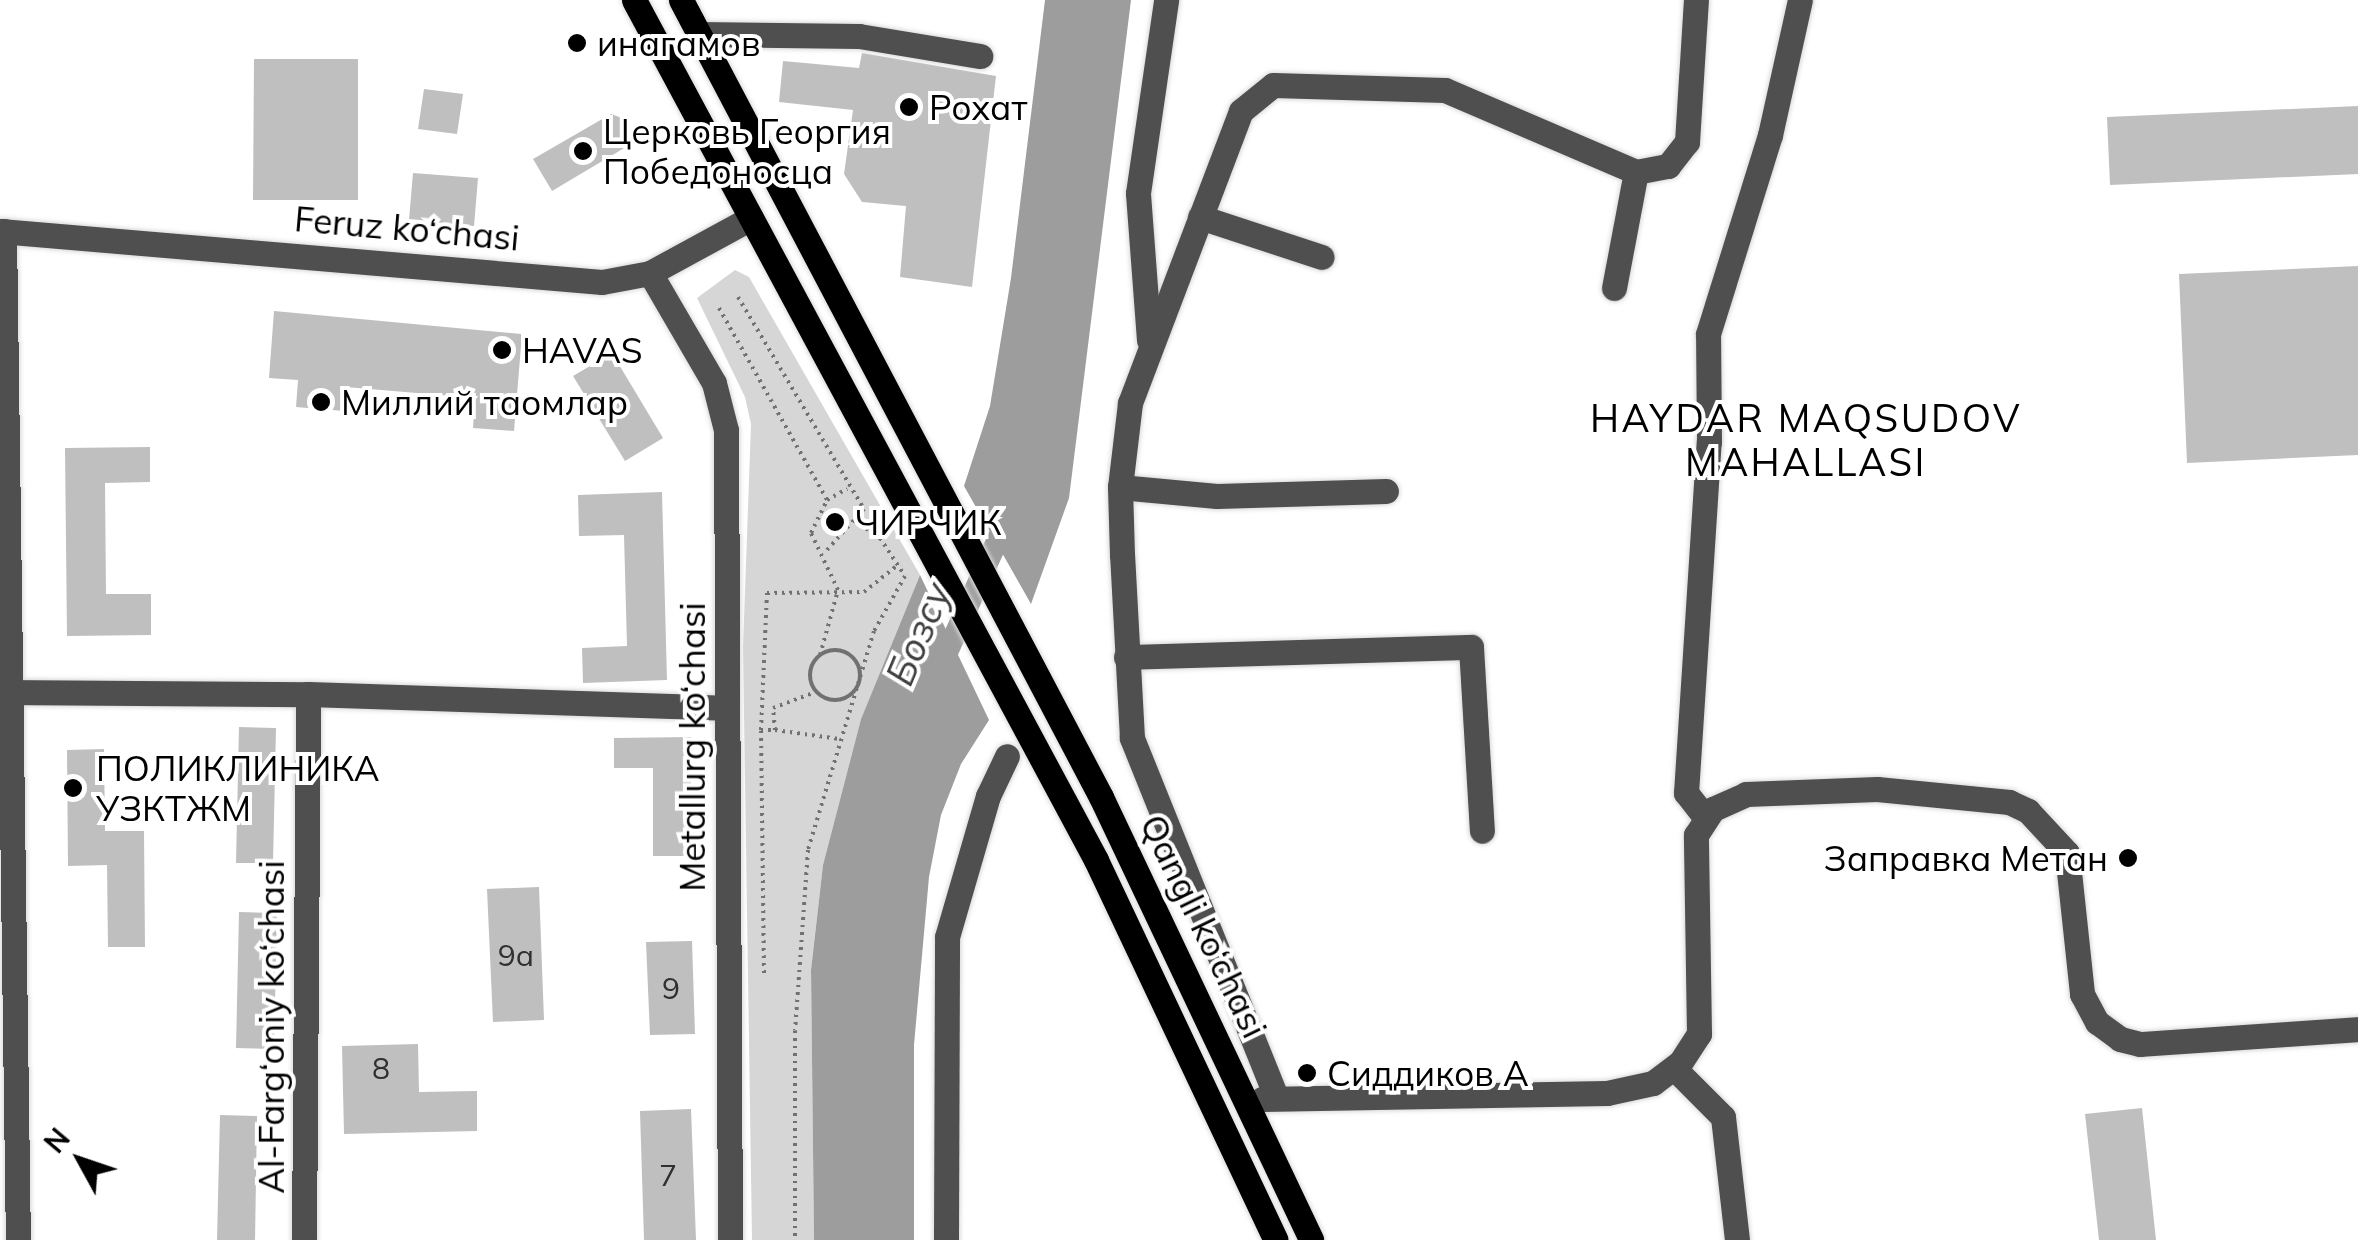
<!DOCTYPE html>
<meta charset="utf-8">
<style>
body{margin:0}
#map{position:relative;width:2358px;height:1240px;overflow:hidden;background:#fff;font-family:Mulish,sans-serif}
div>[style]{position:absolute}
.green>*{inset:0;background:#d6d6d6}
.water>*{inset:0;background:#9d9d9d}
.canal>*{height:22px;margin:-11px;padding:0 11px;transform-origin:11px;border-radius:11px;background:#9d9d9d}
.building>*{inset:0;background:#bfbfbf}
.path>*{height:4px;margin-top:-2px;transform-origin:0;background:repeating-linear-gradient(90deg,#717171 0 2.5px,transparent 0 7.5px)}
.path>.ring{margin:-2px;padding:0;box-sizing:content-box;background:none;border:4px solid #717171;border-radius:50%}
.roads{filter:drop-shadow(0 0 2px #dbdbdb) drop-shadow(0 0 2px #dbdbdb)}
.minor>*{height:25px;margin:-12.5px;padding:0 12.5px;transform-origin:12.5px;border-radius:12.5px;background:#4f4f4f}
.major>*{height:25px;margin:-12.5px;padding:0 12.5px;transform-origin:12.5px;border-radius:12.5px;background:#000}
.dots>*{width:28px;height:28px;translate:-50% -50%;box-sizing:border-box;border:5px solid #fff;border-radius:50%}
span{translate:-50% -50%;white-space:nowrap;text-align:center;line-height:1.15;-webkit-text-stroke:8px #fff;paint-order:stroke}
.number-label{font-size:30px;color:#303030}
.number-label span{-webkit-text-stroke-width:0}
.poi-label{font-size:35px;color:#000}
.left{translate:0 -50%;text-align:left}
.right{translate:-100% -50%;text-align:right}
.street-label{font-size:35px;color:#000}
.neighbourhood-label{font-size:38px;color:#000;letter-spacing:2.5px}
.water-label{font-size:38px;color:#3e3e3e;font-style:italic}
.north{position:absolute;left:30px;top:1110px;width:100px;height:100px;-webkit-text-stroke:8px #fff;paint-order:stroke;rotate:310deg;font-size:28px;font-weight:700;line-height:40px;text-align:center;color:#000}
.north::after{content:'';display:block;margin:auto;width:35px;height:45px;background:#000;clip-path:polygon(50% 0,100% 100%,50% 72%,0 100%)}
</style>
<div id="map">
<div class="green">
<div style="clip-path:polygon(735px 270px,749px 277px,920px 575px,861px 719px,823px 865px,811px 970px,814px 1240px,752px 1240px,743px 647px,751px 424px,745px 397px,697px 298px)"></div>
</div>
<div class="water">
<div style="clip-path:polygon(1045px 0,1131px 0,1069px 498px,1031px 604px,964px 486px,990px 406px,1011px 278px)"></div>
<div style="clip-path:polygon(920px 575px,989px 720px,961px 764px,941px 815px,929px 877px,914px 1045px,914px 1240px,814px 1240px,811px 970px,823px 865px,861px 719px)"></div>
</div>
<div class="canal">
<div style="left:940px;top:668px;width:163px;rotate:-65.8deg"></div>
</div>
<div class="building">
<div style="clip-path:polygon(862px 53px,996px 76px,972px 287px,900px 277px,906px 206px,862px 202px,844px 174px,853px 110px,779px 102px,783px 61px,859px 68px)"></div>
<div style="clip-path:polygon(254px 59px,358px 59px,358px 200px,253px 200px)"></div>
<div style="clip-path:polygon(424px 89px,463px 94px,457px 134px,418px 129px)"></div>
<div style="clip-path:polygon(2358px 106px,2358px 174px,2110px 185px,2107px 117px)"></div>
<div style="clip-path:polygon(611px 114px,622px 118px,631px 144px,552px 191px,533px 159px)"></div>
<div style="clip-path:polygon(413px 173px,478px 178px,474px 226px,409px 220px)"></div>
<div style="clip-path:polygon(2358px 266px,2358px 455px,2187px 463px,2179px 274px)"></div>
<div style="clip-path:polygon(274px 311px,522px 334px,514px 431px,473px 428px,475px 398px,346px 387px,344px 411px,296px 407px,298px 380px,269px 378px)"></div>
<div style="clip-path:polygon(612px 353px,663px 438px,625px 461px,573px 376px)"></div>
<div style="clip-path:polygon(150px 447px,150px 482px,105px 483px,106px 594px,151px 594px,151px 635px,67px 636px,65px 448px)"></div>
<div style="clip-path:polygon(662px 492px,667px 680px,583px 683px,582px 648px,627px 646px,624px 535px,579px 536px,578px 495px)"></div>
<div style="clip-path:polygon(239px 727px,276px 728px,273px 863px,236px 863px)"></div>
<div style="clip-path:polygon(691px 737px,691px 856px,653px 856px,653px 768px,614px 768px,614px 738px)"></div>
<div style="clip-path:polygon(104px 749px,105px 831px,144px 831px,145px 947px,108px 947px,107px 865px,68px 866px,67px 750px)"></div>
<div style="clip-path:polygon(539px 887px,544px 1020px,493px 1022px,487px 889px)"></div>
<div style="clip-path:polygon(239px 912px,277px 913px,274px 1049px,236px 1048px)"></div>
<div style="clip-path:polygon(692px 941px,695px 1034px,650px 1035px,646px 942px)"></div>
<div style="clip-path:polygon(418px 1044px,419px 1092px,477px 1091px,477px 1131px,344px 1134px,342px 1046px)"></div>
<div style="clip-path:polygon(2142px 1108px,2156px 1240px,2099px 1240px,2085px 1114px)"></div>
<div style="clip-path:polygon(691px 1109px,696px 1240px,644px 1240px,640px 1111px)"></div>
<div style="clip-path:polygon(220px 1115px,257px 1116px,255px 1240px,217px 1240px)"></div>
</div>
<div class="path">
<div style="left:738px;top:297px;width:247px;rotate:59.3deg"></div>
<div style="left:864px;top:509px;width:15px;rotate:132deg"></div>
<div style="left:854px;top:520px;width:32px;rotate:35deg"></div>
<div style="left:880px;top:538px;width:45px;rotate:56.7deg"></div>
<div style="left:905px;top:576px;width:63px;rotate:119.4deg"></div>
<div style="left:874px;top:631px;width:229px;rotate:106.8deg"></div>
<div style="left:808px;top:850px;width:181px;rotate:94.1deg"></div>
<div style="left:795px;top:1031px;width:209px;rotate:90deg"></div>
<div style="left:719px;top:308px;width:220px;rotate:60.6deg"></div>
<div style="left:827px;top:550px;width:40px;rotate:-48deg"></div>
<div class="ring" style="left:810px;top:650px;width:46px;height:46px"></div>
<div style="left:820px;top:655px;width:67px;rotate:-74.5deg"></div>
<div style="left:838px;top:590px;width:63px;rotate:-115.3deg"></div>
<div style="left:811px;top:533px;width:37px;rotate:-64deg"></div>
<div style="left:827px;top:500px;width:23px;rotate:-29deg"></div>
<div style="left:761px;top:730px;width:137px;rotate:-87.5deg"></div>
<div style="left:767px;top:593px;width:97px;rotate:-0.6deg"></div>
<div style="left:864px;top:592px;width:45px;rotate:-38.7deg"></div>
<div style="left:775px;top:730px;width:65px;rotate:8deg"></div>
<div style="left:764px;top:973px;width:243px;rotate:-90.7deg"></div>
<div style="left:761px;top:730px;width:14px"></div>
<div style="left:775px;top:730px;width:22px;rotate:-95deg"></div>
<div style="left:773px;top:708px;width:46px;rotate:-20.4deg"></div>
</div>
<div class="roads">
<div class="minor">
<div style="left:698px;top:34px;width:161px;rotate:0.7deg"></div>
<div style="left:859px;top:36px;width:123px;rotate:9.4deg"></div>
<div style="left:1200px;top:217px;width:128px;rotate:18.2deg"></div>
<div style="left:0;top:231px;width:604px;rotate:4.84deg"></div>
<div style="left:602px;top:282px;width:49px;rotate:-10.6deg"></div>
<div style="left:650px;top:273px;width:115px;rotate:-28.6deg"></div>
<div style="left:4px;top:231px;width:1009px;rotate:89.21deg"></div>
<div style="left:650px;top:273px;width:127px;rotate:59.8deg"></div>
<div style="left:714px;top:383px;width:49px;rotate:75.7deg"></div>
<div style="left:726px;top:430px;width:810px;rotate:89.72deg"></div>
<div style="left:1614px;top:288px;width:118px;rotate:-79.3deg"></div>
<div style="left:1149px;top:340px;width:147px;rotate:-94.3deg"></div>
<div style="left:1138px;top:193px;width:195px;rotate:-81.7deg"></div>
<div style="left:1120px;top:487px;width:97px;rotate:5.3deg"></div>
<div style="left:1217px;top:496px;width:169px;rotate:-1.7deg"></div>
<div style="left:1126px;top:657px;width:345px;rotate:-1.7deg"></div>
<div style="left:1471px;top:647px;width:184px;rotate:86.6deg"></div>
<div style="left:0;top:692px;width:308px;rotate:0.4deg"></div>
<div style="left:308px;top:694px;width:416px;rotate:1.9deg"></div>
<div style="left:1705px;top:817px;width:31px;rotate:-128deg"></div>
<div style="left:1686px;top:793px;width:352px;rotate:-86.3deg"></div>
<div style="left:1709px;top:442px;width:108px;rotate:-90.5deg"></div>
<div style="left:1708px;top:334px;width:208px;rotate:-72.7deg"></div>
<div style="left:1770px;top:135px;width:138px;rotate:-77.5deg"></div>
<div style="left:1674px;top:1068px;width:69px;rotate:45deg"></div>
<div style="left:1723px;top:1117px;width:124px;rotate:83.5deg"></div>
<div style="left:1275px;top:1094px;width:384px;rotate:-111.9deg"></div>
<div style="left:1132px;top:738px;width:183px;rotate:-93.1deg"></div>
<div style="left:1122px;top:555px;width:68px;rotate:-91.7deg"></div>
<div style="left:1120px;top:487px;width:85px;rotate:-83.2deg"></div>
<div style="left:1130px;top:403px;width:312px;rotate:-69.2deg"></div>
<div style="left:1241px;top:111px;width:41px;rotate:-39.1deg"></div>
<div style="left:1273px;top:85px;width:172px;rotate:1.7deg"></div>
<div style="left:1445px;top:90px;width:208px;rotate:23.2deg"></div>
<div style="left:1636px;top:172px;width:33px;rotate:-11deg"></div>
<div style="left:1668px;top:166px;width:31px;rotate:-52deg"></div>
<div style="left:1687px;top:142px;width:142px;rotate:-86.4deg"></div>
<div style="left:1262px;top:1099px;width:345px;rotate:-1deg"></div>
<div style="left:1607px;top:1093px;width:47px;rotate:-12.3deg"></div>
<div style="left:1653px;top:1083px;width:34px;rotate:-37deg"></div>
<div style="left:1680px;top:1063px;width:35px;rotate:-57deg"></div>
<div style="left:1699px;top:1034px;width:199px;rotate:-90.9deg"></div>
<div style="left:1696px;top:835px;width:31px;rotate:-57deg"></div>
<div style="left:1713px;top:809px;width:36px;rotate:-24deg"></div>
<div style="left:1746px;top:794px;width:131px;rotate:-2.2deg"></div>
<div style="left:1877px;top:789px;width:133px;rotate:5.6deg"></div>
<div style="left:2009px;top:802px;width:21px;rotate:25deg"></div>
<div style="left:2028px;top:811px;width:57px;rotate:47.1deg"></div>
<div style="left:2067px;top:853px;width:142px;rotate:83.9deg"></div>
<div style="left:2082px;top:994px;width:32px;rotate:62deg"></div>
<div style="left:2097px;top:1022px;width:29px;rotate:36deg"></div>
<div style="left:2120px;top:1039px;width:21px;rotate:14deg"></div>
<div style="left:2140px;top:1044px;width:219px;rotate:-3.9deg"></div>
<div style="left:304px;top:1240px;width:546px;rotate:-89.58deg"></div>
<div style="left:946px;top:1240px;width:303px;rotate:-89.8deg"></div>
<div style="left:947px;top:937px;width:147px;rotate:-73.8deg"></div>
<div style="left:988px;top:796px;width:44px;rotate:-64.6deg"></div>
</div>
<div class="major">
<div style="left:634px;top:0;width:976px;rotate:61.75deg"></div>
<div style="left:1096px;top:860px;width:420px;rotate:64.7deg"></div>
<div style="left:681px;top:0;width:901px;rotate:62.21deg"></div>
<div style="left:1101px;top:797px;width:490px;rotate:64.6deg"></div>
</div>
</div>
<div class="dots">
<div style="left:577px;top:43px;background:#000"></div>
<div style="left:909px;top:107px;background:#000"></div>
<div style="left:583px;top:151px;background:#000"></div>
<div style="left:502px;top:350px;background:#000"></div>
<div style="left:321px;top:402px;background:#000"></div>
<div style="left:835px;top:522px;background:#000"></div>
<div style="left:73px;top:788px;background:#000"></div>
<div style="left:2128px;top:858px;background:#000"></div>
<div style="left:1307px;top:1073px;background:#000"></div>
</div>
<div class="number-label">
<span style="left:516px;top:955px">9а</span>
<span style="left:671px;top:988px">9</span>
<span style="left:381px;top:1068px">8</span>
<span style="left:668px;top:1175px">7</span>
</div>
<div class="poi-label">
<span class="left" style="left:597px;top:43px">инагамов</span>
<span class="left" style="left:929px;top:107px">Рохат</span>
<span class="left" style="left:603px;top:151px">Церковь Георгия<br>Победоносца</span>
<span class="left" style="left:522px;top:350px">HAVAS</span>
<span class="left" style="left:341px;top:402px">Миллий таомлар</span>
<span class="left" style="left:855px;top:522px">ЧИРЧИК</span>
<span class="left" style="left:96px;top:788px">ПОЛИКЛИНИКА<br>УЗКТЖМ</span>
<span class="right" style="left:2108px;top:858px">Заправка Метан</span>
<span class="left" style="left:1327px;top:1073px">Сиддиков А</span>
</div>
<div class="street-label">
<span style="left:407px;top:228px;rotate:5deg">Feruz ko‘chasi</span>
<span style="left:692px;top:747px;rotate:-90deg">Metallurg ko‘chasi</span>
<span style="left:1204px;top:926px;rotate:64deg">Qangli ko‘chasi</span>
<span style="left:271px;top:1027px;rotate:-90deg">Al-Farg‘oniy ko‘chasi</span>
</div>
<div class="neighbourhood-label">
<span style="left:1806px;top:441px">HAYDAR MAQSUDOV<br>MAHALLASI</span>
</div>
<div class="water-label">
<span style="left:919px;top:634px;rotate:-67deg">Бозсу</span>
</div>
<div class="north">N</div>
</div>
